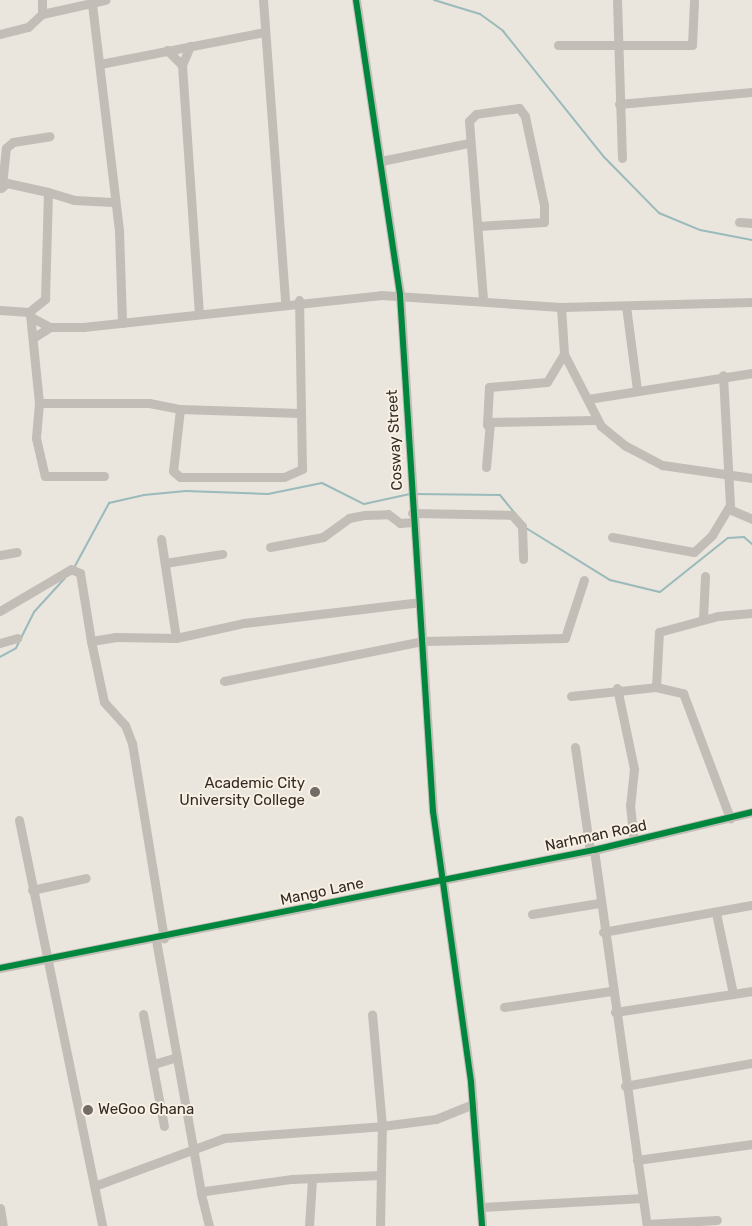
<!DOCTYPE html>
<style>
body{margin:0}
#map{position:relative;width:752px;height:1226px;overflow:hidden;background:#eae5dd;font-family:Rubik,sans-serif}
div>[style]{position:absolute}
.stream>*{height:2px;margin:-1px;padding:0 1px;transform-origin:1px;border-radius:1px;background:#9ababb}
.minor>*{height:9px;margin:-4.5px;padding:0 4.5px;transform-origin:4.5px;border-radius:4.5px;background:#c3bdb7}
.cycleway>*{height:6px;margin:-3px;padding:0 3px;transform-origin:3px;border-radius:3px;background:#00873e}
.dots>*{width:14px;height:14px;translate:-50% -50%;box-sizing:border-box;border:2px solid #f8f0e3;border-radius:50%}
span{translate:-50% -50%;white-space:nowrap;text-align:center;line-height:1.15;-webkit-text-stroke:4px #f8f0e3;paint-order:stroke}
.street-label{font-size:15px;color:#332a25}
.poi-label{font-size:15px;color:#332a25}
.right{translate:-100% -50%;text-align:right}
.left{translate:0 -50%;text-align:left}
</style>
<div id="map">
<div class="stream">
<div style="left:434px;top:0;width:48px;rotate:16.9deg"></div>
<div style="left:480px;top:14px;width:29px;rotate:36deg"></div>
<div style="left:503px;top:31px;width:161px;rotate:51.3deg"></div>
<div style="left:604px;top:157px;width:78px;rotate:45.5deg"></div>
<div style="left:659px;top:213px;width:44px;rotate:22.5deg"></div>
<div style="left:700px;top:230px;width:53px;rotate:10.9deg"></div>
<div style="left:415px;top:494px;width:85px;rotate:0.7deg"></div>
<div style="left:500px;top:495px;width:22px;rotate:51deg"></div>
<div style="left:526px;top:528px;width:99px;rotate:31.8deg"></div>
<div style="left:610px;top:580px;width:51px;rotate:13.5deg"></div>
<div style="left:660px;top:592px;width:87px;rotate:-38.5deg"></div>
<div style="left:728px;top:538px;width:16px;rotate:-4deg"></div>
<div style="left:744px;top:537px;width:11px;rotate:41deg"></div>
<div style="left:75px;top:566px;width:72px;rotate:-61.6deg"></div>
<div style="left:109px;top:503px;width:36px;rotate:-13deg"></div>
<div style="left:144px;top:495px;width:42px;rotate:-5.4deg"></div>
<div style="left:186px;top:491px;width:82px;rotate:2.1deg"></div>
<div style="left:268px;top:494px;width:55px;rotate:-11.5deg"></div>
<div style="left:322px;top:483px;width:47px;rotate:26.6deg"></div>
<div style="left:364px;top:504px;width:47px;rotate:-12.3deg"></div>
<div style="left:0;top:657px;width:18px;rotate:-29deg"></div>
<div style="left:16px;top:648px;width:40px;rotate:-63.4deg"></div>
<div style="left:34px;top:612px;width:46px;rotate:-47.6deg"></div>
</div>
<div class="minor">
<div style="left:42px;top:0;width:14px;rotate:90deg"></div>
<div style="left:263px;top:0;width:304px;rotate:85.8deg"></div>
<div style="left:356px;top:0;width:298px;rotate:81.5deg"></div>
<div style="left:400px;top:295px;width:517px;rotate:86.34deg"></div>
<div style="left:433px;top:811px;width:274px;rotate:82deg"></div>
<div style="left:471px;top:1082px;width:144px;rotate:85.6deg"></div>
<div style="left:617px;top:0;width:158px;rotate:88.2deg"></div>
<div style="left:92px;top:4px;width:229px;rotate:83.2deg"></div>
<div style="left:119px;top:231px;width:92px;rotate:88.1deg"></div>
<div style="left:0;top:34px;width:29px;rotate:-14deg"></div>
<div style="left:28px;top:27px;width:19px;rotate:-43deg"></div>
<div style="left:42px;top:14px;width:65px;rotate:-12.5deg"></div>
<div style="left:558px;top:45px;width:134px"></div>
<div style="left:692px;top:45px;width:44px;rotate:-87.4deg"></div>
<div style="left:167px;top:50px;width:21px;rotate:45deg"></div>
<div style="left:182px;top:65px;width:249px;rotate:86.1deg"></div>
<div style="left:100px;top:64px;width:168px;rotate:-11deg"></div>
<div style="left:182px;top:65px;width:21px;rotate:-67deg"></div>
<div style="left:619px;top:104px;width:134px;rotate:-5.2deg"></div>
<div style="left:381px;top:161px;width:90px;rotate:-11.6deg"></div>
<div style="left:2px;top:185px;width:37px;rotate:-84deg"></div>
<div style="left:6px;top:148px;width:9px;rotate:-41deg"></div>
<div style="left:13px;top:142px;width:37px;rotate:-9deg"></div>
<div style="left:1px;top:188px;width:8px;rotate:-40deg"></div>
<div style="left:7px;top:183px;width:42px;rotate:12.4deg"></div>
<div style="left:739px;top:222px;width:13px;rotate:4deg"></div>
<div style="left:478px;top:226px;width:66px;rotate:-3.5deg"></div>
<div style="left:544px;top:222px;width:17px;rotate:-90deg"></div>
<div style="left:544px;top:205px;width:91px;rotate:-102.1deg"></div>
<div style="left:525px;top:116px;width:10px;rotate:-127deg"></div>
<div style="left:519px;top:108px;width:43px;rotate:172.1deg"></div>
<div style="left:476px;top:114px;width:10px;rotate:135deg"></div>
<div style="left:469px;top:121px;width:178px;rotate:85.5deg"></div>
<div style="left:626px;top:306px;width:85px;rotate:82.5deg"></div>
<div style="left:561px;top:307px;width:47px;rotate:86.3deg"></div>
<div style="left:564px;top:354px;width:81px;rotate:62.8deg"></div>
<div style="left:601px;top:426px;width:32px;rotate:39deg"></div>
<div style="left:626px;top:446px;width:41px;rotate:27.8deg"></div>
<div style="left:662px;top:465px;width:91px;rotate:8.2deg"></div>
<div style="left:0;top:310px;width:29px;rotate:4deg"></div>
<div style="left:29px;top:312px;width:21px;rotate:-39deg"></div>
<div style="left:45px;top:299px;width:107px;rotate:-88.4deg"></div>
<div style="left:48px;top:192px;width:27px;rotate:17deg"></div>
<div style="left:74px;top:200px;width:39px;rotate:3deg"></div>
<div style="left:30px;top:314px;width:89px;rotate:84.2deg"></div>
<div style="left:39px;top:403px;width:35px;rotate:95deg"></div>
<div style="left:36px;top:438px;width:39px;rotate:77deg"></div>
<div style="left:45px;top:476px;width:59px"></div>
<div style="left:31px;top:317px;width:21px;rotate:28deg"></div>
<div style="left:50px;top:327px;width:33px"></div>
<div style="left:83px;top:327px;width:300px;rotate:-6.1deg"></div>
<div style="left:381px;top:295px;width:180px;rotate:3.8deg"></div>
<div style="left:561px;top:307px;width:191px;rotate:-1.5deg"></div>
<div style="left:33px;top:338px;width:20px;rotate:-33deg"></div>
<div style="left:588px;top:399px;width:166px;rotate:-9deg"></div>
<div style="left:39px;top:403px;width:110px"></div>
<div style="left:149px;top:403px;width:32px;rotate:11deg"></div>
<div style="left:180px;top:409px;width:120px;rotate:1.9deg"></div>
<div style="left:180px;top:409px;width:62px;rotate:96.4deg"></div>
<div style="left:173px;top:471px;width:9px;rotate:41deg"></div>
<div style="left:180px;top:477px;width:104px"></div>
<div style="left:284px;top:477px;width:20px;rotate:-24deg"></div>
<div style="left:302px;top:469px;width:169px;rotate:-91deg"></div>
<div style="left:487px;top:425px;width:38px;rotate:-87deg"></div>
<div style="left:489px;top:387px;width:58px;rotate:-4.9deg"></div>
<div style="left:547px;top:382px;width:33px;rotate:-59deg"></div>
<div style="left:486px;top:467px;width:45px;rotate:-84.9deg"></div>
<div style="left:490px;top:422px;width:104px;rotate:-1.1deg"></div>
<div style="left:729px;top:509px;width:25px;rotate:23deg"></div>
<div style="left:412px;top:513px;width:100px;rotate:1.1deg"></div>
<div style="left:512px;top:515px;width:15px;rotate:48deg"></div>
<div style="left:522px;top:526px;width:33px;rotate:88deg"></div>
<div style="left:612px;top:537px;width:83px;rotate:10.4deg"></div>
<div style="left:694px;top:552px;width:25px;rotate:-43deg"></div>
<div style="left:712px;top:535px;width:35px;rotate:-59deg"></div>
<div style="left:730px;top:505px;width:130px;rotate:-93.1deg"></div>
<div style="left:161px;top:539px;width:100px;rotate:81.4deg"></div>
<div style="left:270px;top:547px;width:54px;rotate:-10.7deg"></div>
<div style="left:323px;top:537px;width:32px;rotate:-36deg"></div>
<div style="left:349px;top:518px;width:16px;rotate:-11deg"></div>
<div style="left:365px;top:515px;width:23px;rotate:-2deg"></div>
<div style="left:388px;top:514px;width:15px;rotate:37deg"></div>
<div style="left:400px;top:523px;width:13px;rotate:-4deg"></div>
<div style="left:0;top:555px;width:17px;rotate:-10deg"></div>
<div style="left:165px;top:563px;width:58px;rotate:-9deg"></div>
<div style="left:0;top:611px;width:82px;rotate:-30.6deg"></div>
<div style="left:71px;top:569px;width:10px;rotate:24deg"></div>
<div style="left:80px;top:573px;width:69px;rotate:80.8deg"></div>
<div style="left:91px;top:641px;width:24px;rotate:-9deg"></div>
<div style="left:115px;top:637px;width:61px;rotate:0.9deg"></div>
<div style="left:176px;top:638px;width:70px;rotate:-12.4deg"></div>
<div style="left:244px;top:623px;width:176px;rotate:-6.8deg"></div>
<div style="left:703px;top:619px;width:43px;rotate:-87.3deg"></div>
<div style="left:91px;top:641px;width:62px;rotate:78deg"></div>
<div style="left:104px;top:702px;width:31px;rotate:48deg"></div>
<div style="left:125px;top:725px;width:19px;rotate:69deg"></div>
<div style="left:132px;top:743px;width:198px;rotate:80.7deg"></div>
<div style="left:0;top:643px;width:18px;rotate:-16deg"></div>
<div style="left:224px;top:681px;width:202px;rotate:-11.4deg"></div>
<div style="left:422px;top:641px;width:143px;rotate:-1.2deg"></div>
<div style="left:565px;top:638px;width:61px;rotate:-71.9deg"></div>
<div style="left:656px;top:687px;width:55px;rotate:-86.9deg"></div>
<div style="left:659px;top:632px;width:61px;rotate:-15.2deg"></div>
<div style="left:718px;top:616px;width:34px;rotate:-5deg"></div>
<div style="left:617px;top:688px;width:83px;rotate:78.1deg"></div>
<div style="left:634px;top:769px;width:36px;rotate:96deg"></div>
<div style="left:630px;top:805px;width:36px;rotate:84deg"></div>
<div style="left:571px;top:696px;width:85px;rotate:-6deg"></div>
<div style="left:656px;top:687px;width:28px;rotate:13deg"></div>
<div style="left:683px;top:693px;width:134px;rotate:69.4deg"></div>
<div style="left:575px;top:747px;width:105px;rotate:81.8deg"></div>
<div style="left:19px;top:820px;width:414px;rotate:78.4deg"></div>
<div style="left:594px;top:850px;width:380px;rotate:82deg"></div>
<div style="left:32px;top:890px;width:55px;rotate:-12.5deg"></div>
<div style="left:716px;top:913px;width:83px;rotate:78.1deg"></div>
<div style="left:532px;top:914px;width:68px;rotate:-9.3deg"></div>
<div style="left:603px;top:932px;width:151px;rotate:-10.3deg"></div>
<div style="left:156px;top:940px;width:257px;rotate:79.9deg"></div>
<div style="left:0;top:968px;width:606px;rotate:-11.24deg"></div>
<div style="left:594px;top:850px;width:163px;rotate:-13.5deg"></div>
<div style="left:504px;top:1007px;width:108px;rotate:-8.5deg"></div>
<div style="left:615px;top:1012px;width:139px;rotate:-8.7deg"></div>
<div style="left:143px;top:1014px;width:114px;rotate:79.4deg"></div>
<div style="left:154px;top:1064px;width:24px;rotate:-17deg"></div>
<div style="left:625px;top:1086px;width:129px;rotate:-10.3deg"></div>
<div style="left:637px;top:1160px;width:116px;rotate:-7.9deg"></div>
<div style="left:97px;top:1185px;width:135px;rotate:-20.3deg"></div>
<div style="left:224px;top:1138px;width:158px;rotate:-4.3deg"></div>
<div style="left:382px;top:1126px;width:112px;rotate:-95.1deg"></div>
<div style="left:482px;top:1207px;width:161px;rotate:-3.2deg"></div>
<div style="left:0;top:1208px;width:18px;rotate:81deg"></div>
<div style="left:647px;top:1224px;width:70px;rotate:-3.3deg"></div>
<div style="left:209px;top:1226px;width:34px;rotate:-104deg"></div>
<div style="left:201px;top:1193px;width:4px;rotate:-27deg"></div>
<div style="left:205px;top:1191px;width:88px;rotate:-7.9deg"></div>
<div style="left:292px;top:1179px;width:88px;rotate:-2.6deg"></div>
<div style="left:309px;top:1226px;width:47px;rotate:-86.3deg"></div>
<div style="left:380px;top:1226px;width:100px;rotate:-88.9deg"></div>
<div style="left:382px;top:1126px;width:54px;rotate:-7.4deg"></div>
<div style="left:436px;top:1119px;width:40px;rotate:-22deg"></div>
</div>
<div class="cycleway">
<div style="left:356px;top:0;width:298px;rotate:81.5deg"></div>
<div style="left:400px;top:295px;width:517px;rotate:86.34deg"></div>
<div style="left:433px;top:811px;width:274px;rotate:82deg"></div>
<div style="left:471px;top:1082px;width:144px;rotate:85.6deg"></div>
<div style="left:0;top:968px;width:606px;rotate:-11.24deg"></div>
<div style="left:594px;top:850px;width:163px;rotate:-13.5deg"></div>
</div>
<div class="dots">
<div style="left:315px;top:792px;background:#736b65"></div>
<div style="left:88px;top:1110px;background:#736b65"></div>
</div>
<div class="street-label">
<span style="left:395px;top:440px;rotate:-93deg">Cosway Street</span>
<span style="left:596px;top:836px;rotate:-12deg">Narhman Road</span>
<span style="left:322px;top:892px;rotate:-12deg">Mango Lane</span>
</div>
<div class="poi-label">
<span class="right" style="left:305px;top:792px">Academic City<br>University College</span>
<span class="left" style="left:98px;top:1110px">WeGoo Ghana</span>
</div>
</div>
